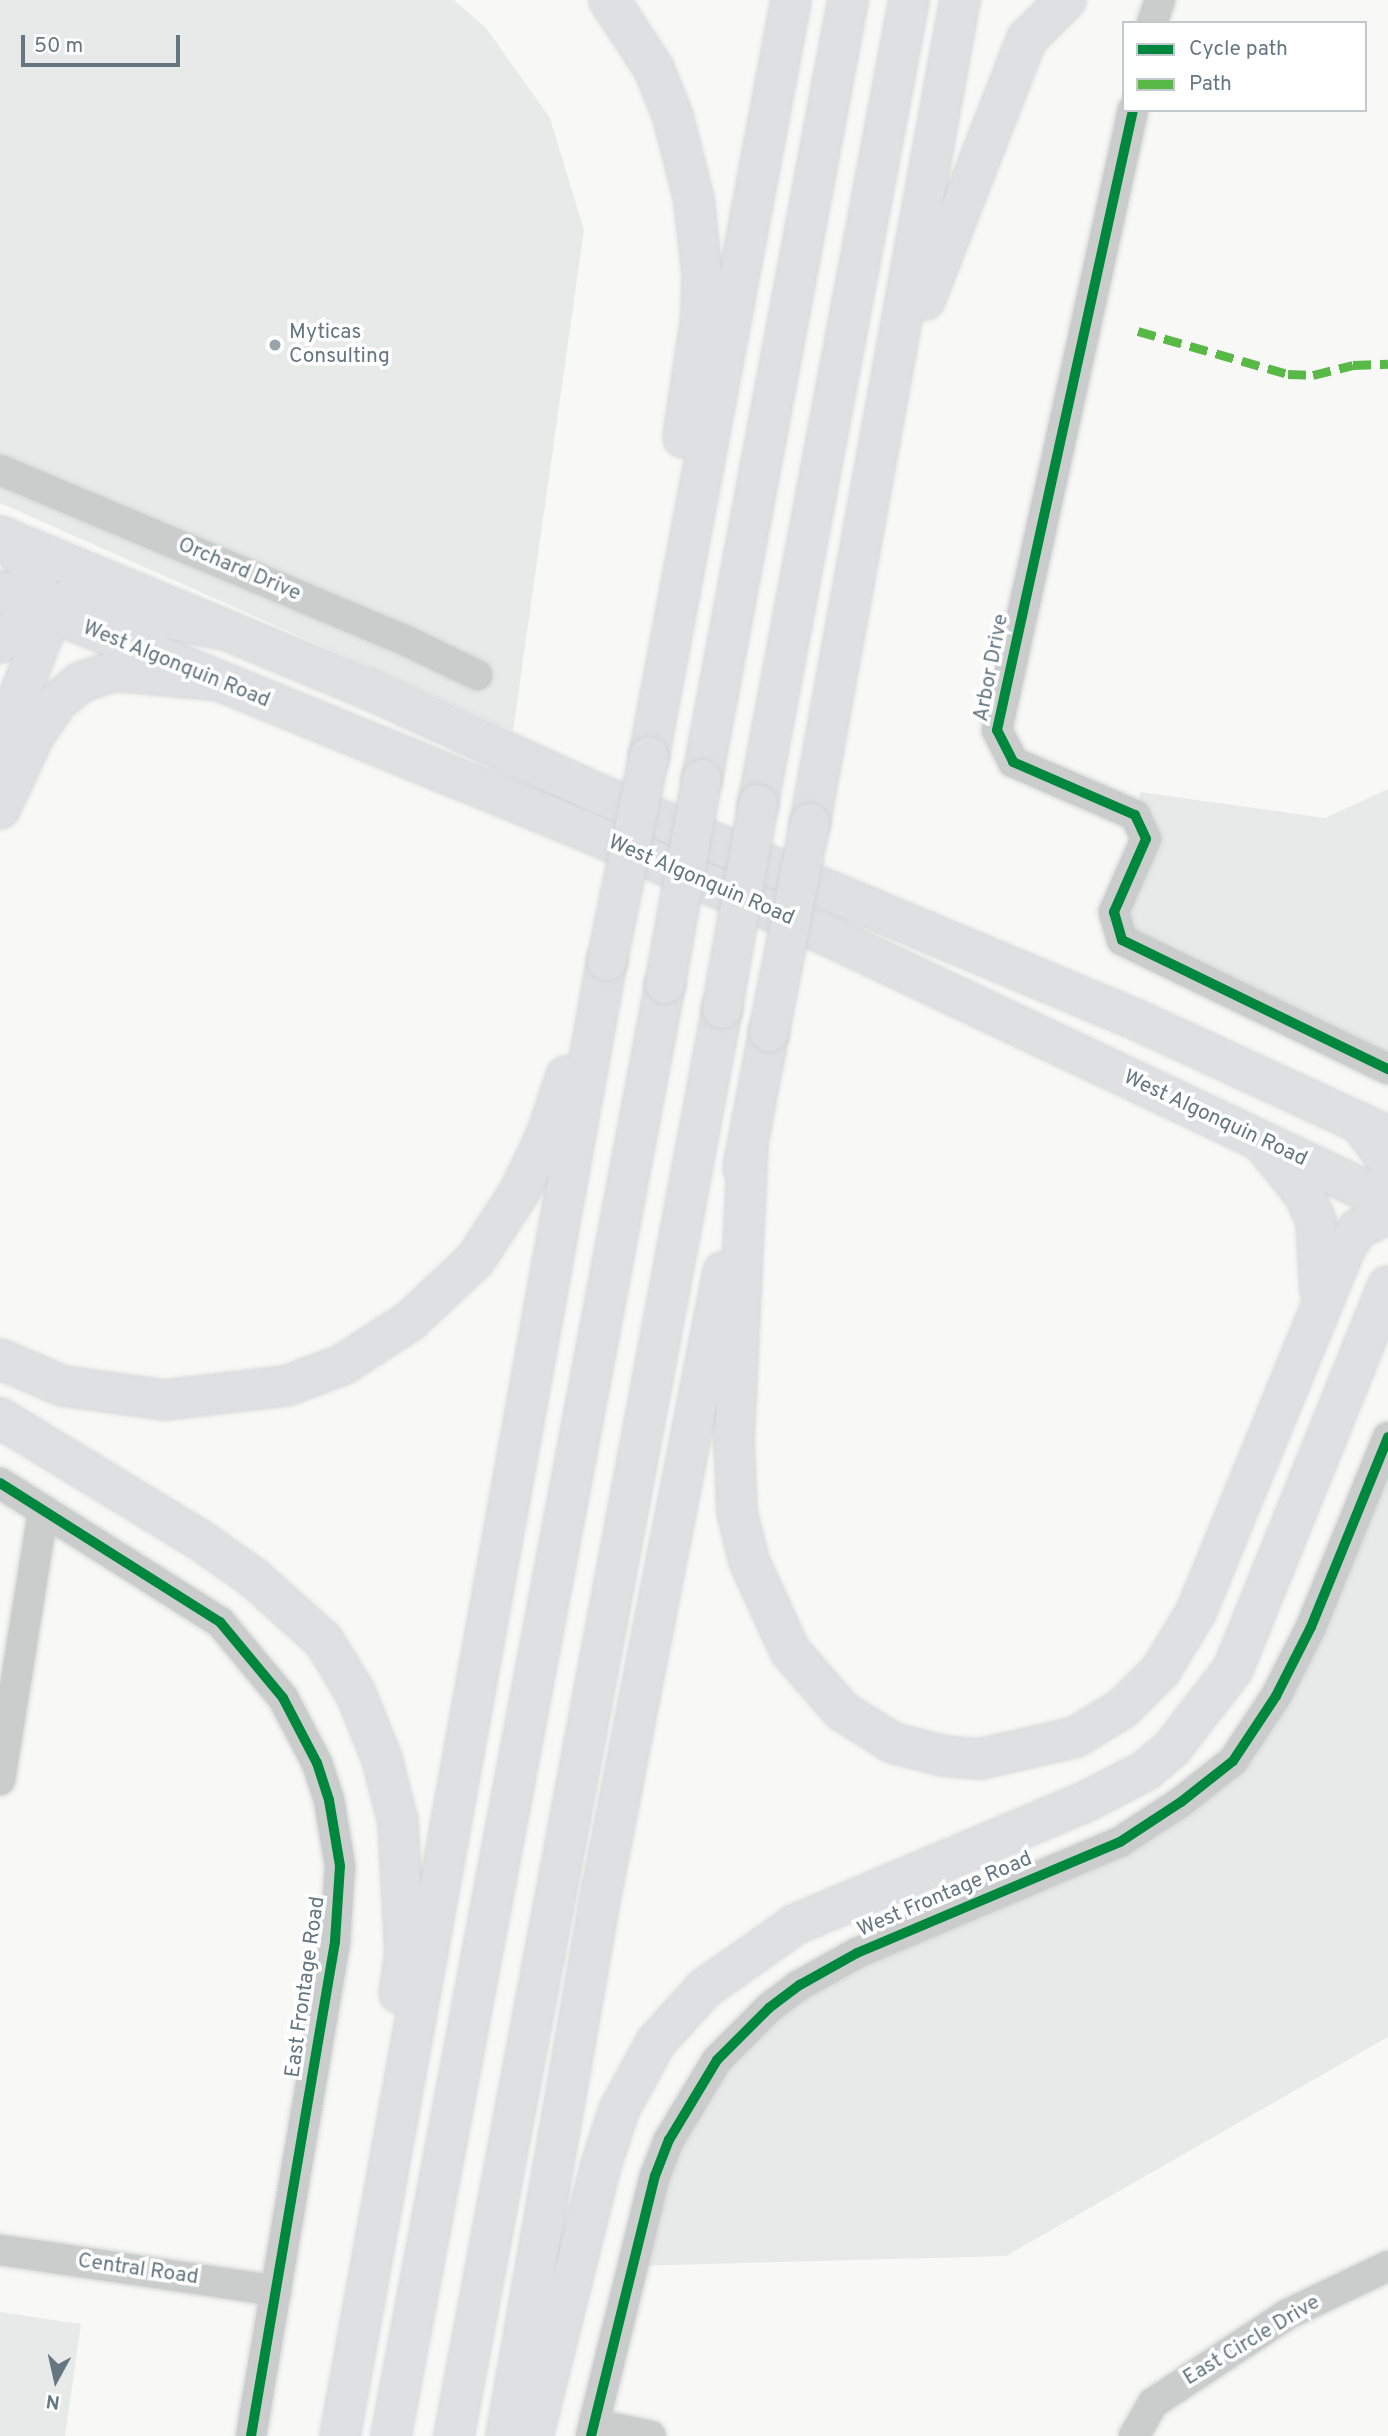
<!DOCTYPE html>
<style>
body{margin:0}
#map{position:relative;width:1388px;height:2436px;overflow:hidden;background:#f8f8f7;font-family:Overpass,sans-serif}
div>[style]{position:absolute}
.built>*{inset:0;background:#e8eae9}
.roads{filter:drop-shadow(0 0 2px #d4d5d5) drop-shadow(0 0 2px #d4d5d5)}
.minor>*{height:30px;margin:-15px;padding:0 15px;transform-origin:15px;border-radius:15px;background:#cbcdcd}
.major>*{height:38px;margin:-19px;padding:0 19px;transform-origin:19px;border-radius:19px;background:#dfe0e1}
.highway>*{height:38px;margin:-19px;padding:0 19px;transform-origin:19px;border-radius:19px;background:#dfe0e1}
.bridges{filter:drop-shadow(0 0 2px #d4d5d5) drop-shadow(0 0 2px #d4d5d5)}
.highway-bridge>*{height:38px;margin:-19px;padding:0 19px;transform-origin:19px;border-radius:19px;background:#dfe0e1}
.quiet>*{height:9px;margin-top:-4.5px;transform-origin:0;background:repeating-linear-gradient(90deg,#58b947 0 18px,transparent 0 27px)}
.cycleway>*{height:10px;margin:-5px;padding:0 5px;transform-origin:5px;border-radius:5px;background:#00873e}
.dots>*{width:19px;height:19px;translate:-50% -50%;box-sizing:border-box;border:4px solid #fff;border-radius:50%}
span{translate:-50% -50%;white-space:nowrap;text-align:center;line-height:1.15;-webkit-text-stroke:7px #fff;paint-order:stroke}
.poi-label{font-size:21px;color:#657781}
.left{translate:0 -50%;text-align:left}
.street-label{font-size:21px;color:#657781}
.legend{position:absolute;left:1122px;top:21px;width:245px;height:91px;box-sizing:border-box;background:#fff;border:2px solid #c1c9cd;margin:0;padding:9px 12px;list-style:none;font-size:21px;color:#657781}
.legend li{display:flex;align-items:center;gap:14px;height:35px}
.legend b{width:35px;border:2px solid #c1c9cd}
.north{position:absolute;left:21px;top:2345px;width:70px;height:70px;-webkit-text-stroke:5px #fff;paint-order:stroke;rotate:188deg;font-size:19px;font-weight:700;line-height:28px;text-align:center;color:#657781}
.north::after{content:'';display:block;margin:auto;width:24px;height:32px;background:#657781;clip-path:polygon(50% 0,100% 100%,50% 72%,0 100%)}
.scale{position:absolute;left:21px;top:35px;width:159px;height:32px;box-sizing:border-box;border:4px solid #657781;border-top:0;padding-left:9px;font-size:21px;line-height:24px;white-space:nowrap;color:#657781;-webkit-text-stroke:5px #fff;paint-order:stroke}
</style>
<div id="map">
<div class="built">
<div style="clip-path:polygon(0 0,454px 0,486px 28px,550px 118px,584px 230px,513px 731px,0 503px)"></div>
<div style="clip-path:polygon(1388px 789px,1388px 1069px,1122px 940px,1140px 792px,1325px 818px)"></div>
<div style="clip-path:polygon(1388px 1437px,1388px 2037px,1006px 2256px,633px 2266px,655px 2176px,769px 2008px,1023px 1883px,1233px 1761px)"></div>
<div style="clip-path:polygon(0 2312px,81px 2324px,65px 2436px,0 2436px)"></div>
</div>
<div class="roads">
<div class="minor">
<div style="left:1152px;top:23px;width:24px;rotate:-71deg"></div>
<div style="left:1133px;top:110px;width:635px;rotate:102.37deg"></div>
<div style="left:997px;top:730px;width:36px;rotate:63deg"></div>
<div style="left:1013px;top:762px;width:133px;rotate:23.5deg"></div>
<div style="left:1135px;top:815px;width:26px;rotate:65deg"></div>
<div style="left:1146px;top:839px;width:80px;rotate:113.7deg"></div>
<div style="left:1114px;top:912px;width:29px;rotate:74deg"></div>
<div style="left:1122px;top:940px;width:296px;rotate:25.9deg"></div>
<div style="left:0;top:470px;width:441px;rotate:22.8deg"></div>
<div style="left:407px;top:641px;width:78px;rotate:25.9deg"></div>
<div style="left:0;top:1483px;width:260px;rotate:32.3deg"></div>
<div style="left:220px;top:1622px;width:99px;rotate:50.3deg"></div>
<div style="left:283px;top:1698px;width:73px;rotate:62.4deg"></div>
<div style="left:317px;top:1763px;width:39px;rotate:72deg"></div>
<div style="left:329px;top:1800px;width:67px;rotate:80.5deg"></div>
<div style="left:340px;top:1866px;width:76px;rotate:93.8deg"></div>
<div style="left:335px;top:1942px;width:501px;rotate:99.65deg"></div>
<div style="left:0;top:1780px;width:272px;rotate:-80.9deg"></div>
<div style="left:0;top:2250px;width:279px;rotate:8.4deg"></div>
<div style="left:594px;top:2424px;width:58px;rotate:11.9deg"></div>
<div style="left:591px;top:2436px;width:268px;rotate:-76.2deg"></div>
<div style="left:655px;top:2176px;width:39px;rotate:-69deg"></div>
<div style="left:669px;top:2140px;width:93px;rotate:-59deg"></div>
<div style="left:717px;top:2060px;width:74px;rotate:-45deg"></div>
<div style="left:769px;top:2008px;width:39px;rotate:-37deg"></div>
<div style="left:800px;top:1985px;width:65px;rotate:-29.3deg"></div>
<div style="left:857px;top:1953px;width:285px;rotate:-22.9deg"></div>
<div style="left:1120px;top:1842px;width:73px;rotate:-33.3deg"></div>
<div style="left:1181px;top:1802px;width:66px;rotate:-38.3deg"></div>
<div style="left:1233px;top:1761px;width:78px;rotate:-56.5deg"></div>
<div style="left:1276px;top:1696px;width:77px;rotate:-63.1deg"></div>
<div style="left:1311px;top:1627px;width:205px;rotate:-67.9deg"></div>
<div style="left:1134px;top:2436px;width:38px;rotate:-60deg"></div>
<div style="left:1153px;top:2403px;width:162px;rotate:-33.4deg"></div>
<div style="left:1288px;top:2314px;width:111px;rotate:-25.6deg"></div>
</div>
<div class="major">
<div style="left:0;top:536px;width:396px;rotate:22.6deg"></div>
<div style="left:366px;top:688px;width:251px;rotate:24.5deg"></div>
<div style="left:594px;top:792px;width:589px;rotate:22.78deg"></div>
<div style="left:1137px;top:1020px;width:277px;rotate:24.8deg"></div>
<div style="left:0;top:591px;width:633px;rotate:22.27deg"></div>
<div style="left:586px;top:831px;width:271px;rotate:23.4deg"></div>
<div style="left:835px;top:939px;width:612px;rotate:25.35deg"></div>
</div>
<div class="highway">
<div style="left:609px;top:0;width:82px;rotate:56.9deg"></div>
<div style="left:654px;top:69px;width:52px;rotate:68.4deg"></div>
<div style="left:673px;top:117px;width:86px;rotate:75.8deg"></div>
<div style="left:694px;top:200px;width:74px;rotate:83.8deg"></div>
<div style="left:702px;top:274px;width:43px;rotate:91.3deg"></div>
<div style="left:701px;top:317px;width:122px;rotate:98.5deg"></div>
<div style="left:925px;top:300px;width:280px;rotate:-68.7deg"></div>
<div style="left:1027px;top:39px;width:55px;rotate:-45deg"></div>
<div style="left:0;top:643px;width:29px;rotate:-44deg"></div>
<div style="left:21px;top:623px;width:54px;rotate:-26.6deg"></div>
<div style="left:69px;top:599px;width:158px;rotate:11.3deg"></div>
<div style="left:0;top:744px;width:119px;rotate:-68.4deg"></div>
<div style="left:44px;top:633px;width:59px;rotate:-97.9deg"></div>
<div style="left:36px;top:575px;width:48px;rotate:-130deg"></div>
<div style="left:649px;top:756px;width:769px;rotate:-79.36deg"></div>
<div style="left:702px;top:779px;width:793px;rotate:-79.38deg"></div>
<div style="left:758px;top:804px;width:818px;rotate:-79.36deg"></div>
<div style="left:0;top:809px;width:83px;rotate:-65deg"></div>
<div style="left:35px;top:734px;width:39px;rotate:-55deg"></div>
<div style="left:57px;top:702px;width:31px;rotate:-40deg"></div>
<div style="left:81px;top:682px;width:36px;rotate:-18deg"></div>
<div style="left:115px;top:671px;width:95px;rotate:5.4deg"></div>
<div style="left:810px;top:823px;width:837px;rotate:-79.67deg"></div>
<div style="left:1359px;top:1122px;width:49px;rotate:53.4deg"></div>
<div style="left:1262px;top:1142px;width:67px;rotate:51.1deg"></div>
<div style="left:1304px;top:1194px;width:30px;rotate:66deg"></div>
<div style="left:1316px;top:1221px;width:69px;rotate:86.7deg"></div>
<div style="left:748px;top:1143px;width:298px;rotate:92.7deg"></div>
<div style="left:734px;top:1441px;width:71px;rotate:87.6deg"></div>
<div style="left:737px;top:1512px;width:50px;rotate:76.2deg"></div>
<div style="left:749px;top:1561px;width:99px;rotate:65.5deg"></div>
<div style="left:790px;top:1651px;width:79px;rotate:49.1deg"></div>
<div style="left:842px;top:1711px;width:60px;rotate:32.1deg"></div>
<div style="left:893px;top:1743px;width:53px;rotate:14.3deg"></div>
<div style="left:944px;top:1756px;width:36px;rotate:5deg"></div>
<div style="left:980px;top:1759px;width:98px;rotate:-12.9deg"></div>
<div style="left:1076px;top:1737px;width:55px;rotate:-31.7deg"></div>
<div style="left:1123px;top:1708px;width:54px;rotate:-45deg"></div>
<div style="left:1161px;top:1670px;width:68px;rotate:-58.9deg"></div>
<div style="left:1196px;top:1612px;width:393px;rotate:-67.7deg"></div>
<div style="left:1345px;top:1248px;width:23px;rotate:-56deg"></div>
<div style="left:1358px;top:1229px;width:34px;rotate:-27deg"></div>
<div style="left:743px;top:1168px;width:138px;rotate:-79.2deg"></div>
<div style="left:0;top:1359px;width:69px;rotate:23.2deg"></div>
<div style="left:63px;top:1386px;width:103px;rotate:7.8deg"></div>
<div style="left:165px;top:1400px;width:122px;rotate:-6.6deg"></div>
<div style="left:286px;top:1386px;width:60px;rotate:-20.6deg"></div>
<div style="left:342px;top:1365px;width:81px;rotate:-32.9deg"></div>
<div style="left:410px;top:1321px;width:89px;rotate:-43.2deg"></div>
<div style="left:475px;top:1260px;width:82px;rotate:-56.9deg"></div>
<div style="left:520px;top:1191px;width:66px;rotate:-65deg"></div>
<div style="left:548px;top:1131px;width:58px;rotate:-71.9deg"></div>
<div style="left:0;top:1418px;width:234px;rotate:31.4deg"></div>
<div style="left:200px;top:1540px;width:66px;rotate:35.1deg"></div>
<div style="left:254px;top:1578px;width:94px;rotate:42deg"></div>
<div style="left:324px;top:1641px;width:62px;rotate:58.9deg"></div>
<div style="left:356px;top:1694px;width:70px;rotate:68.2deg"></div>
<div style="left:382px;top:1759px;width:65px;rotate:75.7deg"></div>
<div style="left:398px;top:1822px;width:132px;rotate:87deg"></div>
<div style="left:405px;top:1954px;width:40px;rotate:98.5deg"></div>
<div style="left:340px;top:2436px;width:1499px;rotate:-79.74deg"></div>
<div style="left:391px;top:2436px;width:1478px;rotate:-79.31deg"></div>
<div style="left:454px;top:2436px;width:1452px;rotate:-79.36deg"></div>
<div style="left:506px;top:2436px;width:550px;rotate:-80.06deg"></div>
<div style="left:601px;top:1894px;width:634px;rotate:-78.9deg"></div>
<div style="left:533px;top:2436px;width:279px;rotate:-75.9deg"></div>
<div style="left:601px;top:2165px;width:58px;rotate:-71.9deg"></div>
<div style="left:619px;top:2110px;width:77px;rotate:-61.4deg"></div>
<div style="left:656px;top:2042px;width:73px;rotate:-47.8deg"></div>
<div style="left:705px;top:1988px;width:111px;rotate:-35.1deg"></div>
<div style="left:796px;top:1924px;width:311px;rotate:-22.9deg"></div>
<div style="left:1083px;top:1803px;width:70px;rotate:-27.3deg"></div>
<div style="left:1145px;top:1771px;width:35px;rotate:-40deg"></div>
<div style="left:1172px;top:1748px;width:100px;rotate:-52.3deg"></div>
<div style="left:1233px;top:1669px;width:413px;rotate:-68deg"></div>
</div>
</div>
<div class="bridges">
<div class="highway-bridge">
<div style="left:607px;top:961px;width:209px;rotate:-78.4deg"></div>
<div style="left:665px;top:984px;width:208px;rotate:-79.8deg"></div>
<div style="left:722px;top:1009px;width:208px;rotate:-80deg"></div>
<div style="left:769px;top:1032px;width:213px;rotate:-78.9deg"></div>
</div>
</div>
<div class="quiet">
<div style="left:1138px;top:331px;width:156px;rotate:16deg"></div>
<div style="left:1288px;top:374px;width:25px;rotate:2deg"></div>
<div style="left:1313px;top:375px;width:41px;rotate:-14deg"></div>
<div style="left:1353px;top:365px;width:35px;rotate:-2deg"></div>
</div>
<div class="cycleway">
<div style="left:1133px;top:110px;width:635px;rotate:102.37deg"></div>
<div style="left:997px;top:730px;width:36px;rotate:63deg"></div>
<div style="left:1013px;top:762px;width:133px;rotate:23.5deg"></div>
<div style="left:1135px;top:815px;width:26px;rotate:65deg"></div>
<div style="left:1146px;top:839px;width:80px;rotate:113.7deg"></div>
<div style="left:1114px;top:912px;width:29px;rotate:74deg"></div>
<div style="left:1122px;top:940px;width:296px;rotate:25.9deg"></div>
<div style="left:0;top:1483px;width:260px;rotate:32.3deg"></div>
<div style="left:220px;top:1622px;width:99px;rotate:50.3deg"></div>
<div style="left:283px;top:1698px;width:73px;rotate:62.4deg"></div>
<div style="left:317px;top:1763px;width:39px;rotate:72deg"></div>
<div style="left:329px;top:1800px;width:67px;rotate:80.5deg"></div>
<div style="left:340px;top:1866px;width:76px;rotate:93.8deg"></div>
<div style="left:335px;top:1942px;width:501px;rotate:99.65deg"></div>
<div style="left:591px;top:2436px;width:268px;rotate:-76.2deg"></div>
<div style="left:655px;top:2176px;width:39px;rotate:-69deg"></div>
<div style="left:669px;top:2140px;width:93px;rotate:-59deg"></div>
<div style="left:717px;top:2060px;width:74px;rotate:-45deg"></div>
<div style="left:769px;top:2008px;width:39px;rotate:-37deg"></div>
<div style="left:800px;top:1985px;width:65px;rotate:-29.3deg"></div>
<div style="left:857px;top:1953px;width:285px;rotate:-22.9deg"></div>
<div style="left:1120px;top:1842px;width:73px;rotate:-33.3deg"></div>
<div style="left:1181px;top:1802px;width:66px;rotate:-38.3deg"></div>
<div style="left:1233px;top:1761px;width:78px;rotate:-56.5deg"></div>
<div style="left:1276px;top:1696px;width:77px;rotate:-63.1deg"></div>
<div style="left:1311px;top:1627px;width:205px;rotate:-67.9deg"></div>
</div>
<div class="dots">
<div style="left:275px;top:345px;background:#98a4aa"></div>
</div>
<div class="poi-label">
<span class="left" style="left:289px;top:345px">Myticas<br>Consulting</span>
</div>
<div class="street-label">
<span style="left:239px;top:570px;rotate:23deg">Orchard Drive</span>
<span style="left:176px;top:665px;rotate:22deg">West Algonquin Road</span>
<span style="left:992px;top:668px;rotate:-79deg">Arbor Drive</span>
<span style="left:701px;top:881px;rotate:23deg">West Algonquin Road</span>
<span style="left:1215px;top:1119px;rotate:25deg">West Algonquin Road</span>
<span style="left:945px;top:1895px;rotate:-23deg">West Frontage Road</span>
<span style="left:306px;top:1987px;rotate:-82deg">East Frontage Road</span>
<span style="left:138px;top:2270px;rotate:8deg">Central Road</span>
<span style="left:1252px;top:2341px;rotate:-31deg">East Circle Drive</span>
</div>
<ul class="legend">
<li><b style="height:9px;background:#00873e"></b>Cycle path</li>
<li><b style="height:9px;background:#58b947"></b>Path</li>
</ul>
<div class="north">N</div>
<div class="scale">50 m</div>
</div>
